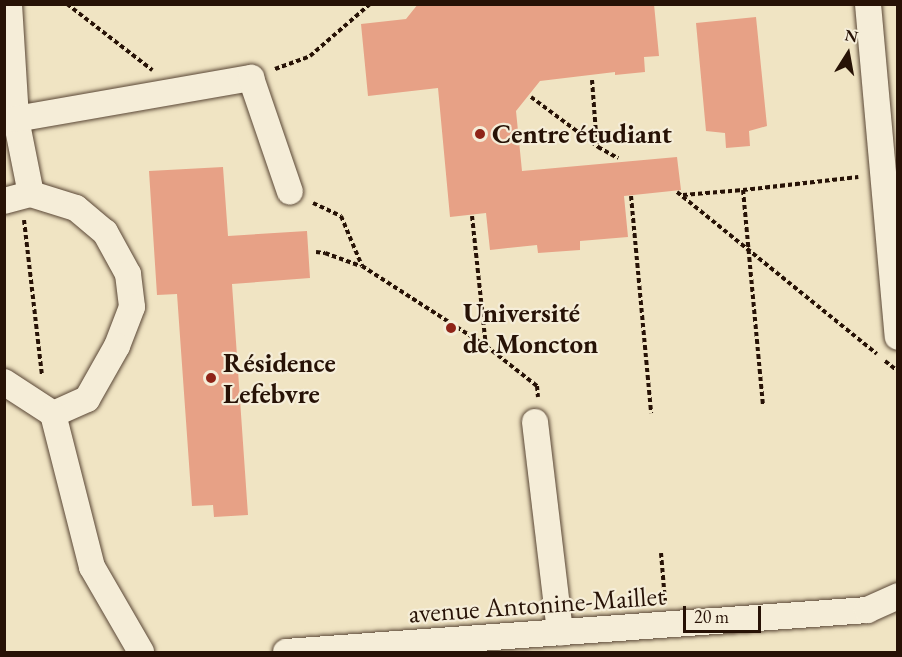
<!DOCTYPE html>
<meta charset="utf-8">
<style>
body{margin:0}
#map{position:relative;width:902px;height:657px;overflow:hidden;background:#f0e4c3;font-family:"EB Garamond",serif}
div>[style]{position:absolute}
.building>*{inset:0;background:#e7a186}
.path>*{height:4px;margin-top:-2px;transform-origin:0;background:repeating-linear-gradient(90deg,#271206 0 4.5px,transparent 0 7.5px)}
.roads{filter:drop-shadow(0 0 2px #594635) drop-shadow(0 0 2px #594635)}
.minor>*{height:26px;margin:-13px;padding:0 13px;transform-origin:13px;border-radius:13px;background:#f5edd8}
.dots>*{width:16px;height:16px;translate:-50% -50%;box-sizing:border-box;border:3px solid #f5edd8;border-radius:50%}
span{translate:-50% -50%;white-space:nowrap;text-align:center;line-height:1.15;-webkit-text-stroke:4.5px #f5edd8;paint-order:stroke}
.poi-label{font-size:27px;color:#271206;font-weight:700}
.left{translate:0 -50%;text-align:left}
.street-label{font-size:27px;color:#271206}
.frame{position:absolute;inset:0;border:6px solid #271206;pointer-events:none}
.north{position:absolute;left:818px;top:24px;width:60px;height:60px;-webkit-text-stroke:4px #f5edd8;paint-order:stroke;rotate:11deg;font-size:16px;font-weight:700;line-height:24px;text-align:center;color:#271206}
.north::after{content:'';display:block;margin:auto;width:21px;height:27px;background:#271206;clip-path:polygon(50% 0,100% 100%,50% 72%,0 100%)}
.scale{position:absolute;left:683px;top:606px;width:78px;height:27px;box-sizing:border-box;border:3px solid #271206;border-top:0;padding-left:8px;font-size:18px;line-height:21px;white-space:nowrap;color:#271206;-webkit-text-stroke:4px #f5edd8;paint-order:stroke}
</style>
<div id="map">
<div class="building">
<div style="clip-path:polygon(418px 4px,654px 4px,659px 56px,644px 57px,645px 72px,615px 75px,615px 72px,540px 81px,516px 111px,522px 171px,677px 157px,681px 190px,624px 196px,628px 237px,580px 241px,580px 250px,538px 253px,537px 245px,490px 250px,486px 213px,450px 217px,438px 88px,368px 96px,361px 24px,406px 19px)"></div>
<div style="clip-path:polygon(756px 17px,767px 126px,749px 131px,750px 146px,726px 148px,725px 133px,706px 131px,696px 23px)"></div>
<div style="clip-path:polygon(223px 167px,228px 236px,307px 231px,310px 278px,232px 284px,248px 515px,214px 517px,213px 505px,192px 506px,177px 294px,157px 295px,149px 171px)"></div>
</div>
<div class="path">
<div style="left:67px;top:4px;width:108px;rotate:37.8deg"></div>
<div style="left:275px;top:69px;width:37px;rotate:-20deg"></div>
<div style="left:310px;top:56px;width:79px;rotate:-40.9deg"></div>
<div style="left:592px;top:80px;width:66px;rotate:85.7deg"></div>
<div style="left:531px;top:97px;width:84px;rotate:36.7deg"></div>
<div style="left:598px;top:147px;width:23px;rotate:29deg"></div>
<div style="left:743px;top:190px;width:116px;rotate:-6.4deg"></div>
<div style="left:677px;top:192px;width:257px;rotate:39deg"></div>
<div style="left:683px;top:195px;width:60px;rotate:-4.8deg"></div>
<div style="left:743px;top:190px;width:216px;rotate:84.7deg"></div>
<div style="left:631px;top:196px;width:218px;rotate:84.7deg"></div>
<div style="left:313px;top:203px;width:31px;rotate:25deg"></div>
<div style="left:341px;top:216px;width:54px;rotate:67.2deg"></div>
<div style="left:362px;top:266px;width:148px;rotate:32.8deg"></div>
<div style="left:472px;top:216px;width:131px;rotate:83.9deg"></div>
<div style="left:486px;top:346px;width:65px;rotate:38.1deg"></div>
<div style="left:537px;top:386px;width:11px;rotate:85deg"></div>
<div style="left:24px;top:220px;width:157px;rotate:83.4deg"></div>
<div style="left:316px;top:252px;width:9px;rotate:6deg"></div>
<div style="left:325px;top:253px;width:38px;rotate:20deg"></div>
<div style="left:885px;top:361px;width:16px;rotate:38deg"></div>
<div style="left:661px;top:553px;width:48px;rotate:85.2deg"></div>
</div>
<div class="roads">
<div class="minor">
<div style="left:9px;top:4px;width:115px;rotate:86.5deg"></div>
<div style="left:868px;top:4px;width:334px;rotate:84.9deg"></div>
<div style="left:31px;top:194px;width:76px;rotate:-101.3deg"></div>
<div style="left:16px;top:119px;width:239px;rotate:-9.9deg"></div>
<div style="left:251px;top:78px;width:120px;rotate:71.1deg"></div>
<div style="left:4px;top:201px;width:28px;rotate:-15deg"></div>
<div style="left:31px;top:194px;width:47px;rotate:17.3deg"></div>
<div style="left:76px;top:208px;width:38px;rotate:40deg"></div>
<div style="left:105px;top:232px;width:48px;rotate:61.3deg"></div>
<div style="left:128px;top:274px;width:33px;rotate:83deg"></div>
<div style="left:132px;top:307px;width:42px;rotate:111deg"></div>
<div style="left:117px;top:346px;width:61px;rotate:119.5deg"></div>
<div style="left:87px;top:399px;width:37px;rotate:156deg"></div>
<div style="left:4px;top:382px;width:59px;rotate:33.1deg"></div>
<div style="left:53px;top:414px;width:158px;rotate:75.7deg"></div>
<div style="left:92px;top:567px;width:98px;rotate:60deg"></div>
<div style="left:535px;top:422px;width:212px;rotate:83.2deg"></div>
<div style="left:286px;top:652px;width:583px;rotate:-4.13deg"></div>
<div style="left:867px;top:610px;width:34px;rotate:-24deg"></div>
</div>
</div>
<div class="dots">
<div style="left:480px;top:134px;background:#8f2418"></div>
<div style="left:451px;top:328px;background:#8f2418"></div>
<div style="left:211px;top:378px;background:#8f2418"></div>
</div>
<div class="poi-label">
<span class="left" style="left:492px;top:134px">Centre étudiant</span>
<span class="left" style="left:463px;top:328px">Université<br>de Moncton</span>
<span class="left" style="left:223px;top:378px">Résidence<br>Lefebvre</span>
</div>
<div class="street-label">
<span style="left:537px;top:604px;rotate:-4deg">avenue Antonine-Maillet</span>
</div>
<div class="frame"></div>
<div class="north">N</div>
<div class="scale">20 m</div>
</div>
